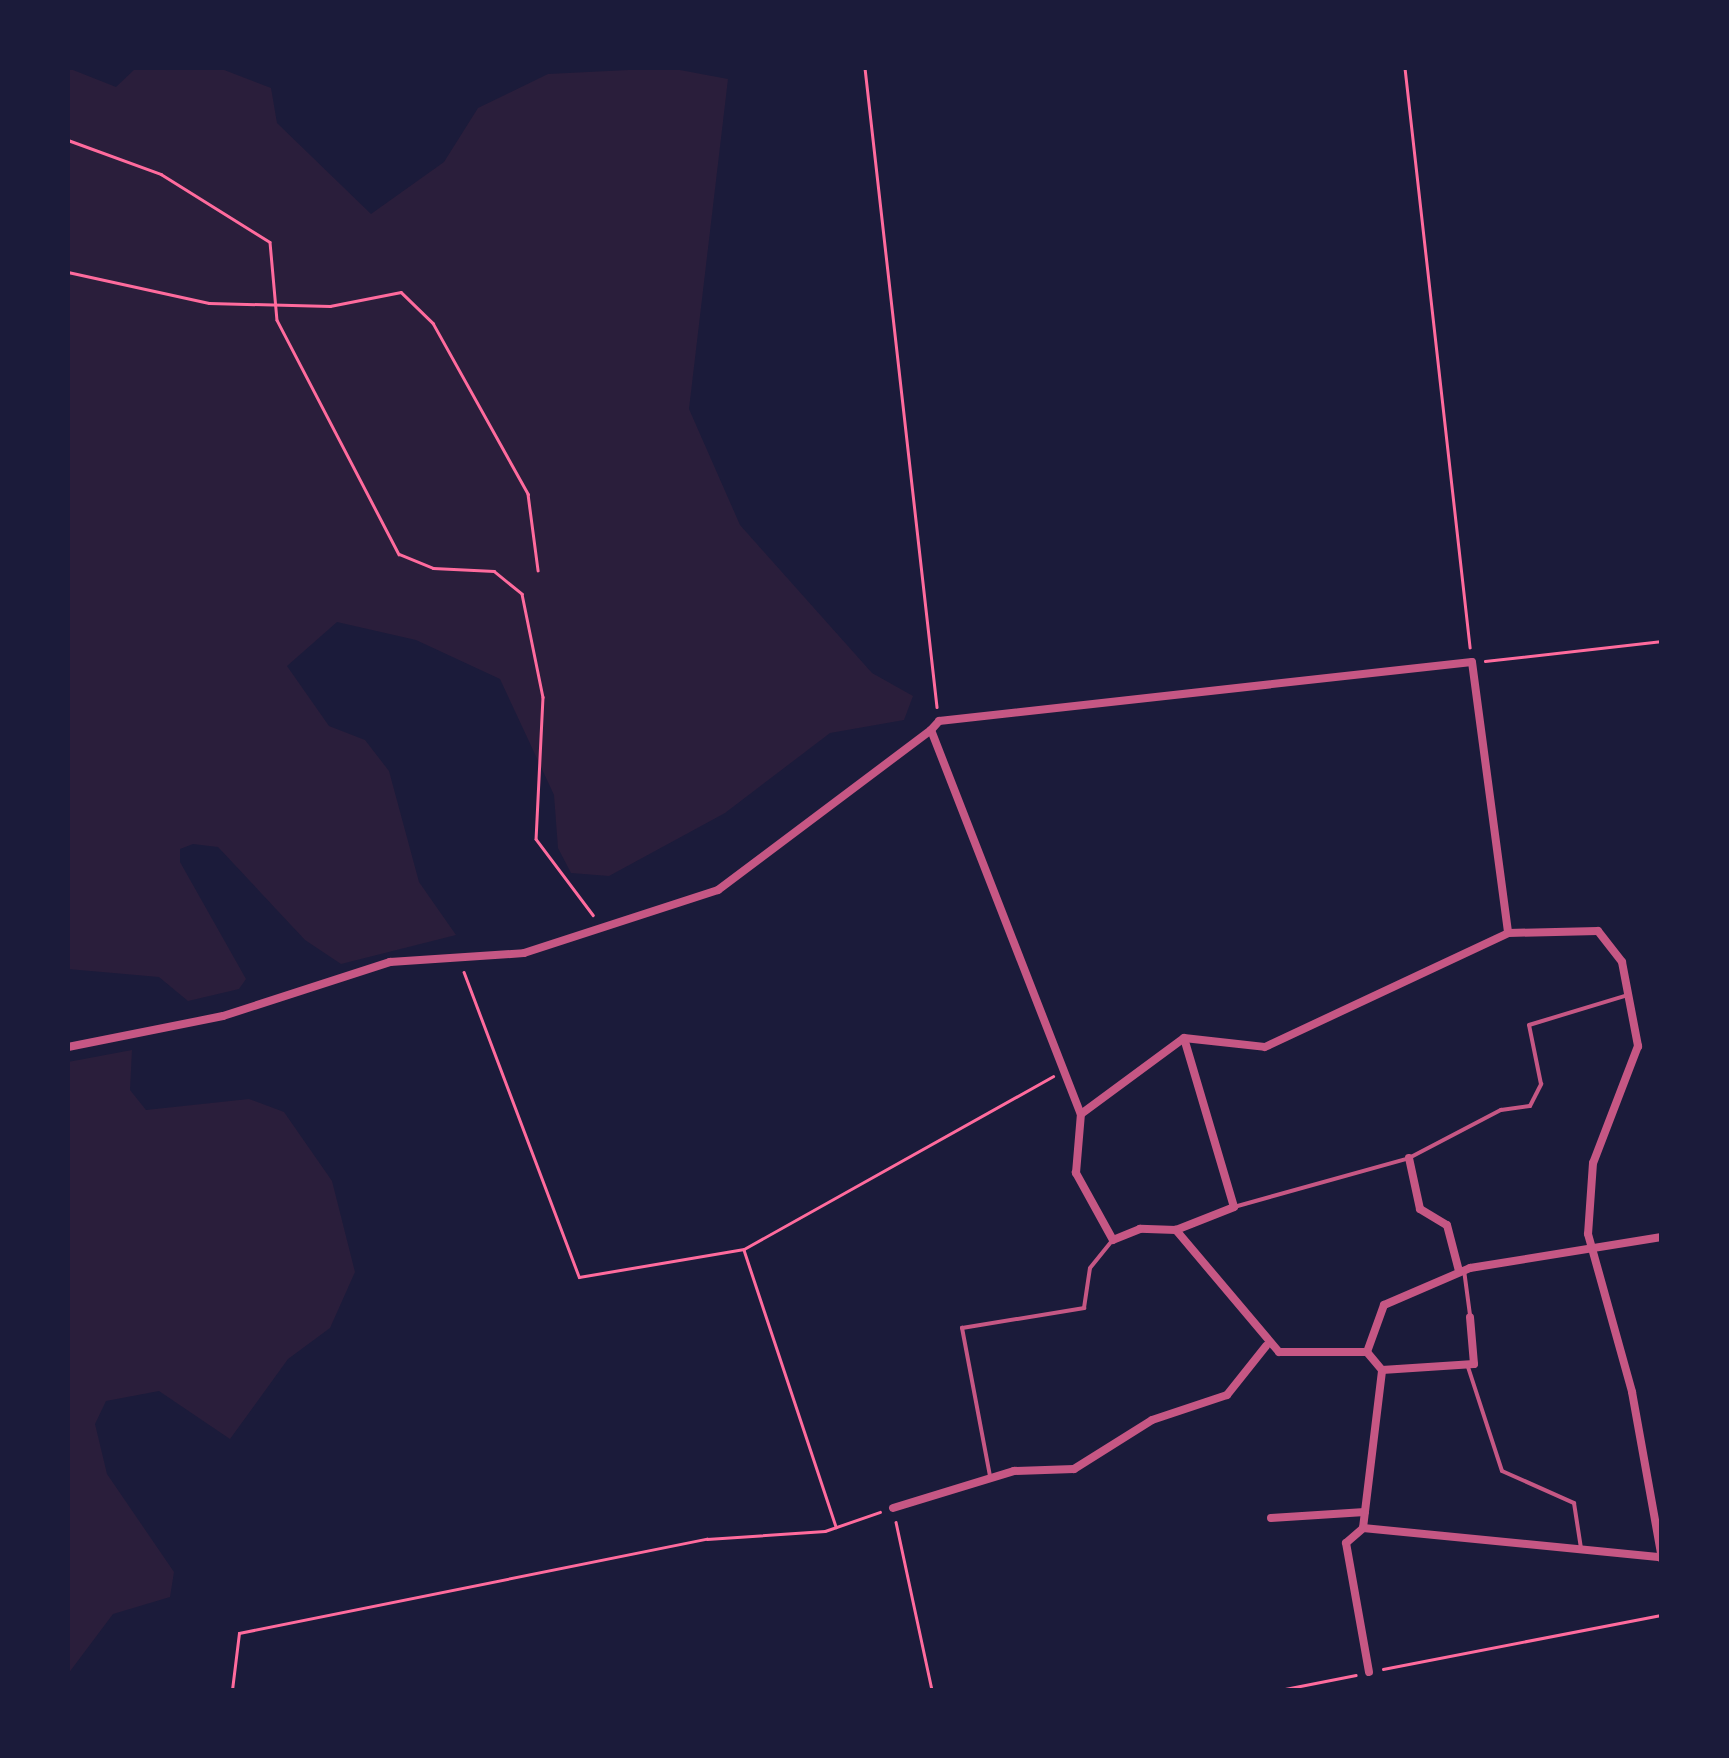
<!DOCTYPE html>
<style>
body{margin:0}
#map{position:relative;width:1729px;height:1758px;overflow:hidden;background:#1b1b3a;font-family:"Public Sans",sans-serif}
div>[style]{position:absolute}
.green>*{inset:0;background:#2a1e3b}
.path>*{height:2.5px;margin:-1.25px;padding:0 1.25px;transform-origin:1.25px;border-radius:1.25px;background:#ff6b9d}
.service>*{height:4px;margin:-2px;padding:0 2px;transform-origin:2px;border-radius:2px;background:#c65784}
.minor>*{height:8px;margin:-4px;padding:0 4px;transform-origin:4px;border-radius:4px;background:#c65784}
span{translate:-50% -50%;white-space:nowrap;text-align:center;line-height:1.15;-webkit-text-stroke:10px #1b1b3a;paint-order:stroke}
.frame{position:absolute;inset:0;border:70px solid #1b1b3a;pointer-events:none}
</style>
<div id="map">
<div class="green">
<div style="clip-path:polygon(68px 68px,116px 87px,136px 68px,219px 68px,271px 88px,277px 123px,371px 214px,444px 162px,478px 108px,548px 74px,669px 68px,728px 79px,689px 409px,740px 525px,872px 673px,913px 696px,904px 720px,830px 733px,725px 813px,609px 876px,571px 873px,558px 848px,554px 795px,500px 679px,416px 640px,337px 622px,287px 666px,329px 726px,365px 740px,389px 771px,419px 882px,456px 935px,341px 964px,305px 940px,218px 847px,193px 844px,180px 849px,180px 862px,246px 979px,239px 989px,188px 1001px,159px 977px,68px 969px)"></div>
<div style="clip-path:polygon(132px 1050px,130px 1090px,146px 1110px,249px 1099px,284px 1112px,332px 1181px,355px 1272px,330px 1328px,288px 1359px,230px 1439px,159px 1391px,106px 1401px,95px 1424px,107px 1474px,174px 1572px,170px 1597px,113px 1614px,68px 1674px,68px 1062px)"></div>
</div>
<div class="path">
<div style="left:865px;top:68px;width:643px;rotate:83.57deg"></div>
<div style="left:1405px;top:68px;width:583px;rotate:83.59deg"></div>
<div style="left:68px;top:140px;width:99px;rotate:20.1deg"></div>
<div style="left:161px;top:174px;width:128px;rotate:32deg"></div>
<div style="left:270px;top:242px;width:78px;rotate:84.9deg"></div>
<div style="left:277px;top:320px;width:264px;rotate:62.5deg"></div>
<div style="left:399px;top:554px;width:37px;rotate:22deg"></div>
<div style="left:433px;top:568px;width:61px;rotate:2.8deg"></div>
<div style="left:494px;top:571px;width:36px;rotate:39deg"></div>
<div style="left:522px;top:594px;width:105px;rotate:78.5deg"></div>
<div style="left:543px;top:697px;width:142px;rotate:92.8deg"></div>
<div style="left:536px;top:839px;width:95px;rotate:53.1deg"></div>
<div style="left:68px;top:272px;width:144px;rotate:12.4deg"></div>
<div style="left:209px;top:303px;width:121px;rotate:1.4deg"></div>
<div style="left:330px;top:306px;width:72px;rotate:-11.2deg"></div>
<div style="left:401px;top:292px;width:45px;rotate:44.1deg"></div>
<div style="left:433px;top:323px;width:196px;rotate:60.9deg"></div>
<div style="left:528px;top:494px;width:77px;rotate:82.5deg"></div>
<div style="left:1485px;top:661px;width:178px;rotate:-6.4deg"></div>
<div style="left:464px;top:972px;width:326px;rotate:69.3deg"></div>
<div style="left:579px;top:1277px;width:167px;rotate:-9.6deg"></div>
<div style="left:744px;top:1249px;width:354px;rotate:-29.2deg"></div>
<div style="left:744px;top:1250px;width:292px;rotate:71.6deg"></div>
<div style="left:896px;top:1522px;width:172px;rotate:77.9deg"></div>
<div style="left:1383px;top:1669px;width:284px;rotate:-11deg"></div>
<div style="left:232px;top:1690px;width:57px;rotate:-83deg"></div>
<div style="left:239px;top:1633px;width:477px;rotate:-11.4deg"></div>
<div style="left:707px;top:1539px;width:118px;rotate:-3.9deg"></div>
<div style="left:825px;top:1531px;width:58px;rotate:-19.1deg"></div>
<div style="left:1280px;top:1690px;width:77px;rotate:-11.2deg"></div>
</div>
<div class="service">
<div style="left:1234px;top:1207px;width:182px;rotate:-15.6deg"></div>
<div style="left:1409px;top:1158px;width:104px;rotate:-27.6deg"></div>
<div style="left:1501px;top:1110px;width:29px;rotate:-8deg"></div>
<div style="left:1530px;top:1106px;width:25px;rotate:-63deg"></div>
<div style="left:1541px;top:1084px;width:60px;rotate:-101.5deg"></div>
<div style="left:1529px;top:1025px;width:103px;rotate:-16.9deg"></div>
<div style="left:1464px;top:1270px;width:45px;rotate:82.4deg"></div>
<div style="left:1468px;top:1367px;width:109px;rotate:71.9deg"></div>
<div style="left:1502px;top:1471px;width:79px;rotate:24deg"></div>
<div style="left:1574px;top:1503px;width:46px;rotate:81.2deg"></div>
<div style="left:990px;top:1476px;width:151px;rotate:-100.7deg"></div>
<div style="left:962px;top:1328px;width:124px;rotate:-9.3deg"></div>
<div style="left:1084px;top:1308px;width:40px;rotate:-81.5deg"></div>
<div style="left:1090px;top:1268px;width:35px;rotate:-51deg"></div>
</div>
<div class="minor">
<div style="left:931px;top:730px;width:12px;rotate:-48deg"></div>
<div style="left:939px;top:721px;width:536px;rotate:-6.32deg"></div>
<div style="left:1472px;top:662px;width:273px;rotate:82.4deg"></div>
<div style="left:68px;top:1047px;width:158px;rotate:-11.3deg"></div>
<div style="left:223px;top:1016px;width:176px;rotate:-17.9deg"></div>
<div style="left:390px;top:962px;width:134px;rotate:-3.8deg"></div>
<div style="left:524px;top:953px;width:204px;rotate:-18deg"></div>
<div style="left:718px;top:890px;width:266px;rotate:-36.9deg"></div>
<div style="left:931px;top:730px;width:412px;rotate:68.7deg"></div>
<div style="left:1409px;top:1158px;width:52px;rotate:77.8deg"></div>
<div style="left:1420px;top:1209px;width:31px;rotate:31deg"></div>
<div style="left:1447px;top:1225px;width:48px;rotate:75.4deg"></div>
<div style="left:1176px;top:1230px;width:62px;rotate:-21.6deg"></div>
<div style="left:1234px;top:1207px;width:176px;rotate:-106.5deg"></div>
<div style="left:1367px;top:1352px;width:88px;rotate:180deg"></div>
<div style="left:1279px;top:1352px;width:160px;rotate:-130.2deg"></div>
<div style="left:1176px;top:1230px;width:36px;rotate:-178deg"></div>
<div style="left:1140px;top:1229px;width:29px;rotate:158deg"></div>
<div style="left:1113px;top:1240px;width:77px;rotate:-118.9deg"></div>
<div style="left:1076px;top:1173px;width:59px;rotate:-85.2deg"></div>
<div style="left:1081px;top:1114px;width:128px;rotate:-36.4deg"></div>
<div style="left:1184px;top:1038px;width:81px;rotate:6.3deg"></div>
<div style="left:1265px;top:1047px;width:268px;rotate:-25.1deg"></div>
<div style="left:1508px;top:933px;width:90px;rotate:-1.3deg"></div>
<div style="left:1598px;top:931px;width:39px;rotate:52deg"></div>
<div style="left:1622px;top:962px;width:86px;rotate:79.2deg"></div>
<div style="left:1638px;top:1046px;width:125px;rotate:111deg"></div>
<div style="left:1593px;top:1163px;width:71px;rotate:94deg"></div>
<div style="left:1588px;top:1234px;width:164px;rotate:74.4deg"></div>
<div style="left:1632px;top:1392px;width:170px;rotate:79.8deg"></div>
<div style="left:1382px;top:1370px;width:92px;rotate:-3.7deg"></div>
<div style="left:1474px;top:1364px;width:47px;rotate:-94.9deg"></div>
<div style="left:893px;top:1508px;width:127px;rotate:-17deg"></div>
<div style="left:1014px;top:1471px;width:60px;rotate:-1.9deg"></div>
<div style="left:1074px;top:1469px;width:92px;rotate:-32.1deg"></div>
<div style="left:1152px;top:1420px;width:79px;rotate:-18.4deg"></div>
<div style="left:1227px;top:1395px;width:63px;rotate:-51.5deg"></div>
<div style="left:1271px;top:1518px;width:94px;rotate:-3.7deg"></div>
<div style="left:1363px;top:1528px;width:299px;rotate:5.6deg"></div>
<div style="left:1369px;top:1672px;width:131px;rotate:-100.1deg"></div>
<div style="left:1346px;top:1543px;width:23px;rotate:-41deg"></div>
<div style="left:1363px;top:1528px;width:159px;rotate:-83.1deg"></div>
<div style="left:1382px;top:1370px;width:23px;rotate:-130deg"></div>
<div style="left:1367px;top:1352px;width:50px;rotate:-70.1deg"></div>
<div style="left:1384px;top:1305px;width:94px;rotate:-23.3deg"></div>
<div style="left:1470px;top:1268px;width:194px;rotate:-9.2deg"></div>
</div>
<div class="frame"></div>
</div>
